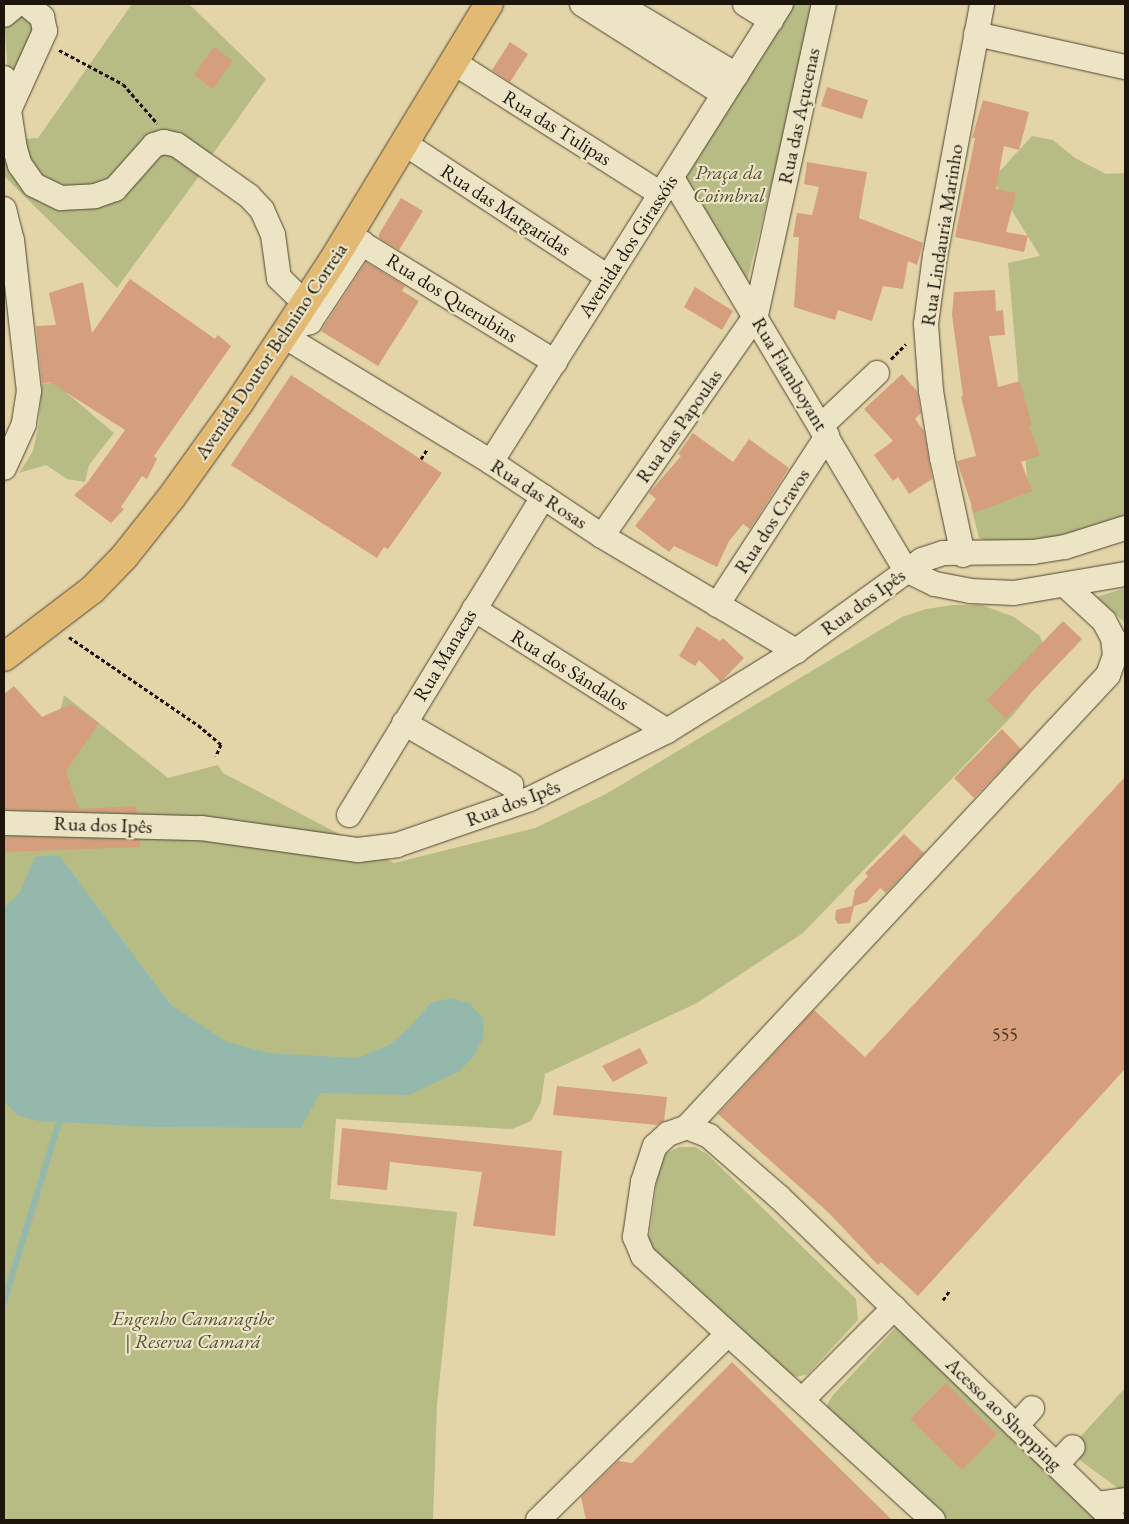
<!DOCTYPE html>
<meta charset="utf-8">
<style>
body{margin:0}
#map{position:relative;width:1129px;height:1524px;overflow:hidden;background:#e4d5a8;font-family:"EB Garamond",serif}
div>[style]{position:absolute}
.green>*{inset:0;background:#b7bc85}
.water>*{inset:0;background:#95b8ac}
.stream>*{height:5.5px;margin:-2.75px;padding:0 2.75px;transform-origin:2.75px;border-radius:2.75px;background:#95b8ac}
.building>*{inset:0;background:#d59e7c}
.path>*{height:3px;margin-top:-1.5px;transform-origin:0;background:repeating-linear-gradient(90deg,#1d150c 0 4px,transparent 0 6.5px)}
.roads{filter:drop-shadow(0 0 1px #4f4533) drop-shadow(0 0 1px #4f4533)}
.minor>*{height:24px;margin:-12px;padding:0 12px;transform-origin:12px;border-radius:12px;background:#ede4c6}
.major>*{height:28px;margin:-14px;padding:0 14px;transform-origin:14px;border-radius:14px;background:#e2ba74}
span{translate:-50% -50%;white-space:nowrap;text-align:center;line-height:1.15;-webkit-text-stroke:4.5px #ede4c6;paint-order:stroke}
.number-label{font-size:18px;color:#4b3728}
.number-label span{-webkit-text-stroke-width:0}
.street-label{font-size:20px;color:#1d150c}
.park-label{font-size:20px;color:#534f36;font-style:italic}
.frame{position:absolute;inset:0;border:5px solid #1d150c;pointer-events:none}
</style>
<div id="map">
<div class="green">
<div style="clip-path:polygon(132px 4px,189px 4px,266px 79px,210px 158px,188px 139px,81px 193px,33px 176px,22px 139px,38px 138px)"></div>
<div style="clip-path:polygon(789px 4px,817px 4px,745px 289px,681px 184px)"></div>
<div style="clip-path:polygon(15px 11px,37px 25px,9px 87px,4px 20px)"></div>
<div style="clip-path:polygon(4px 116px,8px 140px,63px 207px,169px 150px,202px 172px,117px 288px,4px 176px)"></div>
<div style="clip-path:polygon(1032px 136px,1053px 140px,1075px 158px,1106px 174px,1125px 173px,1125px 518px,1046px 539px,999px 544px,979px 538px,971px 507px,1028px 489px,1008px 263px,1040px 256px,996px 185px,999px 172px)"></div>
<div style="clip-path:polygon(54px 382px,114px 433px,89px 465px,85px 482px,67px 479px,46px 465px,19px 473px,33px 451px,39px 423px,42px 384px)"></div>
<div style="clip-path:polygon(1125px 588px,1125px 623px,1097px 597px)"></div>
<div style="clip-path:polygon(953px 605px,982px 605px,1014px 617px,1040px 636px,1048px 658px,1042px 679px,1014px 714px,803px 933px,697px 1003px,545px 1074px,541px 1102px,531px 1121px,512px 1129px,336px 1119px,330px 1199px,457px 1212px,437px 1405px,433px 1520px,4px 1520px,4px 772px,53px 741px,64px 695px,168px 778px,218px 765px,223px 773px,394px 863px,535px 828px,606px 794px,902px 617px,926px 609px)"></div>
<div style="clip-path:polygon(679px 1147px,695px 1147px,707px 1154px,856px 1299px,858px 1320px,808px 1374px,796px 1377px,773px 1363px,648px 1246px,659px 1166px,665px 1154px)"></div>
<div style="clip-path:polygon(896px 1327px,1100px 1520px,950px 1520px,931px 1512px,830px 1416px,827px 1405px,833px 1395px)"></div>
<div style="clip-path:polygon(1125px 1388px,1125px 1489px,1119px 1489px,1077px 1458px,1080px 1437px)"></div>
</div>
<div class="water">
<div style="clip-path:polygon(59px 855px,171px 1005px,227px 1042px,269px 1053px,357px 1058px,389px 1045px,407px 1030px,431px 1003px,451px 998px,469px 1003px,483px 1018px,484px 1036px,475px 1054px,460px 1071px,409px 1095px,320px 1093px,301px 1128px,155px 1127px,38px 1121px,17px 1115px,4px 1101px,4px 908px,20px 892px,35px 857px)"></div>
</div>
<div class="stream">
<div style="left:4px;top:1302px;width:188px;rotate:-73deg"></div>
</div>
<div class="building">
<div style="clip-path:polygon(510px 42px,528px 54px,510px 82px,492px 70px)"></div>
<div style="clip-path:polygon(214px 47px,233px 61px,213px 89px,194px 75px)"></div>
<div style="clip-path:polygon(827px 87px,868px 100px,862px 119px,821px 106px)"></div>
<div style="clip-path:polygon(983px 100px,1029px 112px,1019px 150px,1004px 146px,996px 189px,1016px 193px,1006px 232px,1028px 236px,1024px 252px,955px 237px,975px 138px,972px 138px)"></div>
<div style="clip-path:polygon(807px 162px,867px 172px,859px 218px,923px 243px,917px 265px,908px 261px,903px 289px,883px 286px,872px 321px,838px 310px,835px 320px,794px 307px,799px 237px,793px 237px,797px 213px,812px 215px,819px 187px,804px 184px)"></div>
<div style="clip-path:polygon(401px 198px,423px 211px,399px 250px,379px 238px,379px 234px)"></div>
<div style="clip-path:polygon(366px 262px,405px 286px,402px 291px,419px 301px,378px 366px,321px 331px)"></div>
<div style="clip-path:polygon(130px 279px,215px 339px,218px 335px,231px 346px,154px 456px,157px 459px,147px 479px,142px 476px,121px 507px,124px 509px,111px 523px,74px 495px,87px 483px,125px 430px,50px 382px,42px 384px,36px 326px,56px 325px,49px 293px,83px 282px,92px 333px)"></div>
<div style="clip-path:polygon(695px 287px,733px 311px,722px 330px,684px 307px)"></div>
<div style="clip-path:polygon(995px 290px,996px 311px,1003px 310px,1005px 335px,989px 336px,998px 387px,1020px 381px,1032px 426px,1029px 426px,1040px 455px,1021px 462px,1032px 491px,974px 513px,957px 461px,976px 456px,961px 397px,963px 396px,952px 315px,954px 292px)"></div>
<div style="clip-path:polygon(902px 374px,917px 391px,921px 413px,915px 419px,924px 431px,932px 479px,909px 494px,898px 477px,893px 481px,874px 455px,893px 441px,864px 409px)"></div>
<div style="clip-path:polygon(291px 375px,442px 473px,388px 549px,384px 547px,377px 558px,231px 465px)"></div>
<div style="clip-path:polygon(693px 433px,733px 462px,749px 439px,789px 468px,750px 529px,743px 524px,729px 541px,717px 567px,674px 546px,669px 552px,635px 526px,656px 499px,649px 493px,681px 456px,678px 454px)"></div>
<div style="clip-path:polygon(1063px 621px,1082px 639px,1006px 719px,987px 700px)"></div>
<div style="clip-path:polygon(697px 626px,720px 641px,723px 638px,744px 658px,721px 682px,699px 660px,695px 666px,679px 656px)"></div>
<div style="clip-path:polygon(14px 686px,42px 717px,71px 704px,99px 723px,66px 771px,79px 809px,136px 806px,137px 813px,4px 809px,4px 694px)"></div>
<div style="clip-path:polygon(1002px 729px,1021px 749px,974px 798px,954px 778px)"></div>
<div style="clip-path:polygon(1125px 777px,1125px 1069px,918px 1296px,881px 1262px,878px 1265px,830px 1214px,718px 1114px,814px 1010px,865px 1057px)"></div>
<div style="clip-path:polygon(904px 834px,924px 853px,886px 893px,880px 888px,867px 902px,854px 906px,850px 923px,838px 924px,835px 919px,836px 910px,852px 906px,855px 890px,868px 876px,865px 873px)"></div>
<div style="clip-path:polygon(4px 837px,140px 840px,140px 847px,4px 852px)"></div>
<div style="clip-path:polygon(640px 1048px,648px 1063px,613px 1082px,602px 1066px)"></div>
<div style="clip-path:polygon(557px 1086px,667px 1097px,664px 1121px,657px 1125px,553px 1115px)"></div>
<div style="clip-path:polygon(342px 1128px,562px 1151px,555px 1236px,473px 1226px,482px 1172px,390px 1162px,387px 1190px,337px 1185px)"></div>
<div style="clip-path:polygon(732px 1362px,892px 1520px,586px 1520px,581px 1497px,618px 1461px,632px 1463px)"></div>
<div style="clip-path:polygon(946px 1383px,997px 1434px,962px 1470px,910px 1419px)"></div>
</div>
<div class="path">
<div style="left:59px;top:50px;width:72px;rotate:28deg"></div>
<div style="left:123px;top:84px;width:52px;rotate:48.9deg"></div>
<div style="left:891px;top:359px;width:21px;rotate:-45deg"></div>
<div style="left:421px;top:459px;width:13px;rotate:-58deg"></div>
<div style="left:69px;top:637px;width:156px;rotate:34.3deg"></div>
<div style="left:198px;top:725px;width:30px;rotate:40deg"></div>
<div style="left:221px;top:744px;width:13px;rotate:113deg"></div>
<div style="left:943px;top:1300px;width:12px;rotate:-55deg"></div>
</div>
<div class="roads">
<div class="minor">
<div style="left:582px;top:4px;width:168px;rotate:32.4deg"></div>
<div style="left:618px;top:4px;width:138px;rotate:31deg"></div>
<div style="left:745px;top:4px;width:31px;rotate:32deg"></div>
<div style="left:4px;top:15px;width:17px;rotate:-40deg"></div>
<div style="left:17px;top:4px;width:9px"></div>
<div style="left:26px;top:4px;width:21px;rotate:39deg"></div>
<div style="left:42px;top:17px;width:14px;rotate:78deg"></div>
<div style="left:45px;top:31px;width:85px;rotate:114.4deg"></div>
<div style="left:976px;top:34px;width:153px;rotate:12.5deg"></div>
<div style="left:453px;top:62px;width:246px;rotate:32.4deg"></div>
<div style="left:4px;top:78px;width:72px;rotate:81.2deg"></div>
<div style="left:15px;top:149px;width:17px;rotate:73deg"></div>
<div style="left:20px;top:165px;width:24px;rotate:55deg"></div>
<div style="left:34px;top:185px;width:30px;rotate:26deg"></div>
<div style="left:61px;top:198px;width:34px;rotate:-3deg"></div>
<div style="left:95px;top:196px;width:21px;rotate:-19deg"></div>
<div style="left:115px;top:189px;width:59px;rotate:-48.4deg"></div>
<div style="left:154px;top:145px;width:10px;rotate:-17deg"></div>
<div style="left:164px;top:142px;width:13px;rotate:13deg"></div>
<div style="left:177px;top:145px;width:88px;rotate:35.3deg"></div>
<div style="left:249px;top:196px;width:19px;rotate:47deg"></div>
<div style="left:262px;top:210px;width:27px;rotate:66deg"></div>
<div style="left:273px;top:235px;width:43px;rotate:82.1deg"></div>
<div style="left:279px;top:278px;width:36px;rotate:44deg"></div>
<div style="left:404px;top:143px;width:244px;rotate:33.3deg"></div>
<div style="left:672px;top:178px;width:457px;rotate:59.2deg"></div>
<div style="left:4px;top:209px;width:32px;rotate:76deg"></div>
<div style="left:12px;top:240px;width:152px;rotate:83.6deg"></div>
<div style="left:29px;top:391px;width:33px;rotate:99deg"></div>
<div style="left:24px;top:424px;width:48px;rotate:114.4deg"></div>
<div style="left:348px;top:235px;width:243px;rotate:31.5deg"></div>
<div style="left:288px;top:328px;width:23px;rotate:-15deg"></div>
<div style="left:310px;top:322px;width:95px;rotate:-56.6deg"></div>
<div style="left:284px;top:336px;width:242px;rotate:31.3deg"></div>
<div style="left:491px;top:462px;width:133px;rotate:33.7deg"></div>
<div style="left:602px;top:536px;width:226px;rotate:30.7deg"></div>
<div style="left:821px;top:426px;width:77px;rotate:-43.4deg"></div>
<div style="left:491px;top:462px;width:542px;rotate:-57.66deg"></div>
<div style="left:602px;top:536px;width:269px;rotate:-55.1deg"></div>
<div style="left:756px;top:315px;width:318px;rotate:-77.7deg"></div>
<div style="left:963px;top:555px;width:99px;rotate:-102.2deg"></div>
<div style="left:942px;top:458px;width:68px;rotate:-99.3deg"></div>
<div style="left:931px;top:391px;width:67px;rotate:-94.3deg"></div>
<div style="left:926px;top:324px;width:69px;rotate:-82.5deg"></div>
<div style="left:935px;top:256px;width:256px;rotate:-79.4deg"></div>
<div style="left:906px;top:570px;width:32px;rotate:26deg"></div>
<div style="left:935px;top:584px;width:36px;rotate:11deg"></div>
<div style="left:970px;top:591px;width:44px;rotate:2.6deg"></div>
<div style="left:1014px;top:593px;width:113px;rotate:-9.7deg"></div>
<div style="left:717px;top:605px;width:202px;rotate:-56.9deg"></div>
<div style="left:474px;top:609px;width:228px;rotate:32.3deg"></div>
<div style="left:404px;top:723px;width:124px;rotate:30.1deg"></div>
<div style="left:349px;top:815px;width:373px;rotate:-58.6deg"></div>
<div style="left:4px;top:823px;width:197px;rotate:1.5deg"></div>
<div style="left:201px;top:828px;width:159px;rotate:8deg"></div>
<div style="left:358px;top:850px;width:39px;rotate:-7deg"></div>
<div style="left:397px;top:845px;width:141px;rotate:-19.1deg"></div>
<div style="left:530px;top:799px;width:153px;rotate:-26.4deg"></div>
<div style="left:667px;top:731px;width:152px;rotate:-31.8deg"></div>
<div style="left:796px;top:651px;width:155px;rotate:-35.8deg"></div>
<div style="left:922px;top:560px;width:22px;rotate:-18deg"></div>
<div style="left:943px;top:553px;width:90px;rotate:-0.6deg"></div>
<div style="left:1033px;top:552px;width:32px;rotate:-9deg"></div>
<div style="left:1065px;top:547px;width:63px;rotate:-17.6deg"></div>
<div style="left:687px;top:1127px;width:618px;rotate:-47.03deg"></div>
<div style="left:1108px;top:675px;width:20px;rotate:-70deg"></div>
<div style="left:1115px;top:656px;width:18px;rotate:-96deg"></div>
<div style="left:1113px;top:638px;width:19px;rotate:-118deg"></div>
<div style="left:1104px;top:621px;width:53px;rotate:-137.3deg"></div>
<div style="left:803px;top:1399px;width:129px;rotate:-45deg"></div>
<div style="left:1016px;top:1426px;width:24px;rotate:-48deg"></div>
<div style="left:1057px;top:1464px;width:23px;rotate:-47deg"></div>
<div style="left:1098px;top:1504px;width:27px;rotate:-8deg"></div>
<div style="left:538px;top:1520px;width:266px;rotate:-44.4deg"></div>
<div style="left:933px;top:1520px;width:392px;rotate:-137.7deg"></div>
<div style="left:643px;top:1256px;width:21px;rotate:-113deg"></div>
<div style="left:635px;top:1237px;width:56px;rotate:-81.7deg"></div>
<div style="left:643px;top:1182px;width:38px;rotate:-72deg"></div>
<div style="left:655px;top:1146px;width:18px;rotate:-43deg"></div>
<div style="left:668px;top:1134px;width:20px;rotate:-20deg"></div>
<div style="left:687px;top:1127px;width:24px;rotate:22deg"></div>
<div style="left:709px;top:1136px;width:93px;rotate:41.1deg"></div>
<div style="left:779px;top:1197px;width:465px;rotate:44deg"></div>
</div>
<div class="major">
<div style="left:4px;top:657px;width:111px;rotate:-37.3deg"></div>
<div style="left:92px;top:590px;width:46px;rotate:-45.9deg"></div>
<div style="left:124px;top:557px;width:75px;rotate:-51.5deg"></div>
<div style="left:171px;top:498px;width:117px;rotate:-54.4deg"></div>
<div style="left:239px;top:403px;width:169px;rotate:-56.6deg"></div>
<div style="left:332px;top:262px;width:302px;rotate:-58.7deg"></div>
</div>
</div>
<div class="number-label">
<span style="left:1005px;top:1035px">555</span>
</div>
<div class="street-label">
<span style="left:799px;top:116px;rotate:-78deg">Rua das Açucenas</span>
<span style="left:557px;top:128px;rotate:32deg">Rua das Tulipas</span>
<span style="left:506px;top:210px;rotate:33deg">Rua das Margaridas</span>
<span style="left:942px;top:235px;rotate:-81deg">Rua Lindauria Marinho</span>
<span style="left:628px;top:246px;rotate:-57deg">Avenida dos Girassóis</span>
<span style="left:452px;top:298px;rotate:32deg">Rua dos Querubins</span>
<span style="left:271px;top:351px;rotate:-56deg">Avenida Doutor Belmino Correia</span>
<span style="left:790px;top:374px;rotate:59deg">Rua Flamboyant</span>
<span style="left:679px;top:426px;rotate:-55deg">Rua das Papoulas</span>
<span style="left:539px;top:494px;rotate:33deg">Rua das Rosas</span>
<span style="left:772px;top:521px;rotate:-57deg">Rua dos Cravos</span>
<span style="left:863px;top:602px;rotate:-36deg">Rua dos Ipês</span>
<span style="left:445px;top:655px;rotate:-59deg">Rua Manacas</span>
<span style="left:570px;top:670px;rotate:32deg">Rua dos Sândalos</span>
<span style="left:513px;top:803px;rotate:-21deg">Rua dos Ipês</span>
<span style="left:103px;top:825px;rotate:2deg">Rua dos Ipês</span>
<span style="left:1004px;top:1414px;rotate:44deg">Acesso ao Shopping</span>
</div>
<div class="park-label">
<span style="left:729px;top:184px">Praça da<br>Coimbral</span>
<span style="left:193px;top:1330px">Engenho Camaragibe<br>| Reserva Camará</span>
</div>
<div class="frame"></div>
</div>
